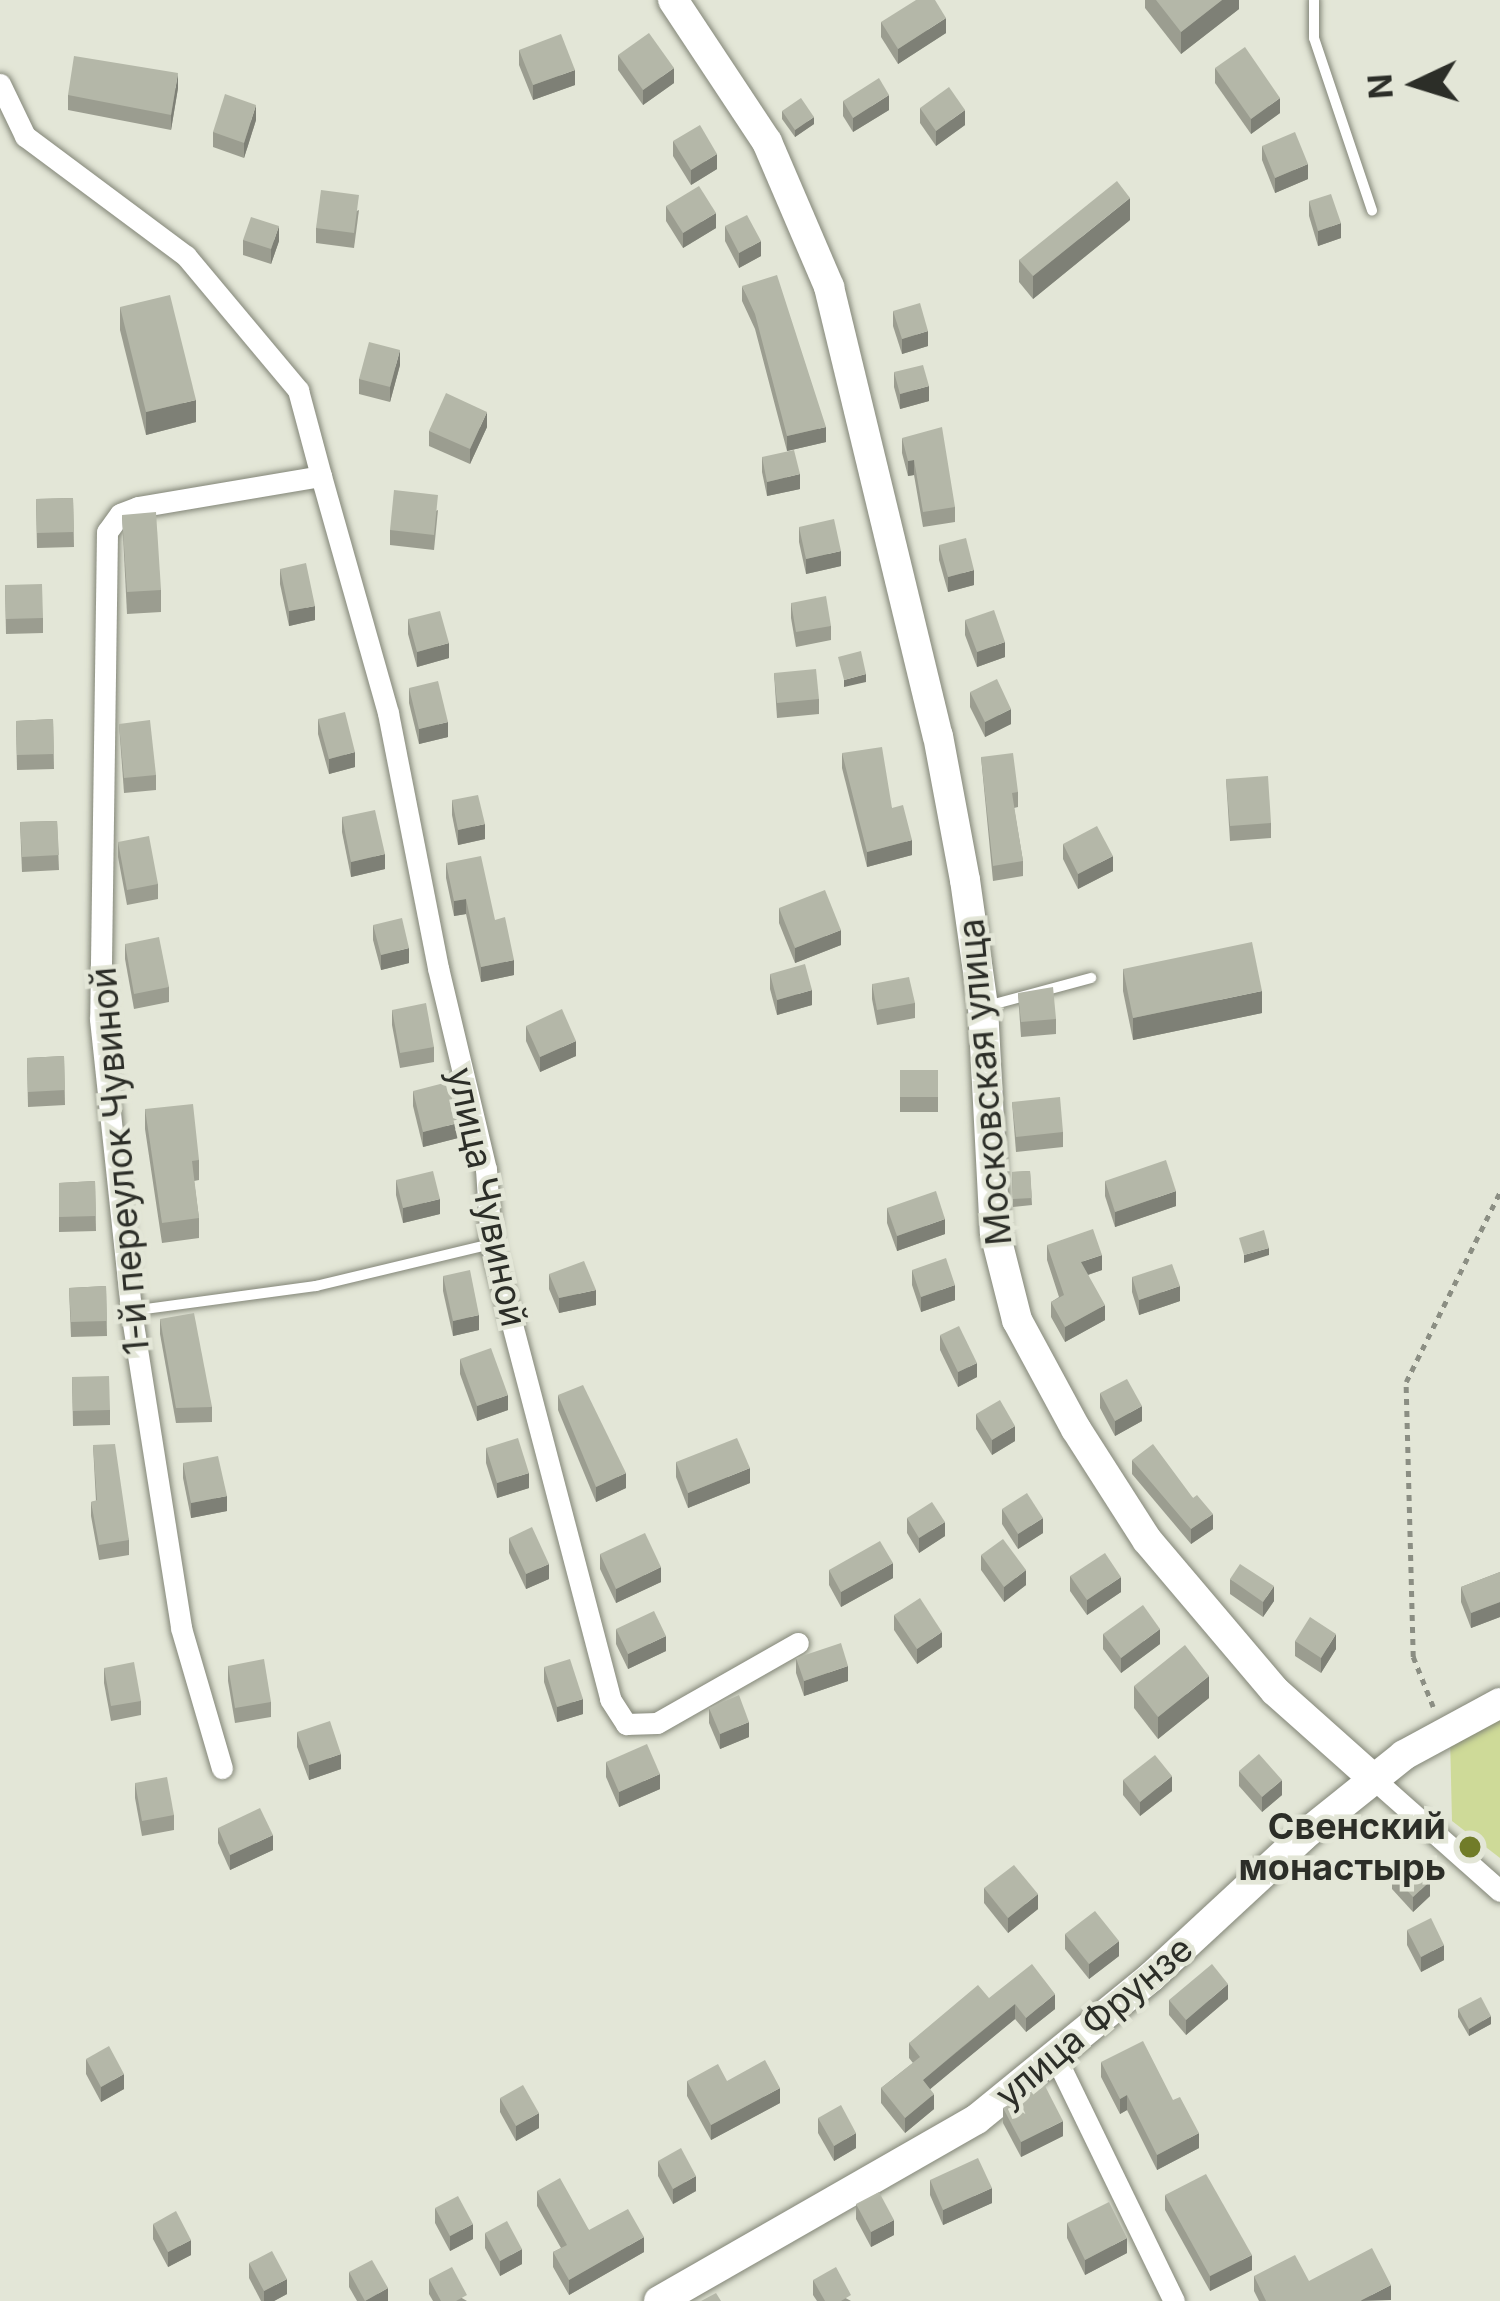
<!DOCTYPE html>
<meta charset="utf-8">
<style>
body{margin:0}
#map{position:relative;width:1500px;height:2301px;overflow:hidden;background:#e3e6d7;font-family:Inter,sans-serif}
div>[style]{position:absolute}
.green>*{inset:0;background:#ceda98}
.path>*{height:4.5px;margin-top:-2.25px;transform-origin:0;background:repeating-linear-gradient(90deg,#8b8e83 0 6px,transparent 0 12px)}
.roads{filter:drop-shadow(0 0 3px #828577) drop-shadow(0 0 3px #828577)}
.lane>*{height:10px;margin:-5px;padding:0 5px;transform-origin:5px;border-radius:5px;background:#fff}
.street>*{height:21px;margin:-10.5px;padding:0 10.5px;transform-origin:10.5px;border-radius:10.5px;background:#fff}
.secondary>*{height:30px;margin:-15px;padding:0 15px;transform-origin:15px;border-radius:15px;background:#fff}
.wall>*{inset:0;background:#9b9d90}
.shaded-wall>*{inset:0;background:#7e8076}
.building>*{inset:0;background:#b4b7a8}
.dots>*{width:33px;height:33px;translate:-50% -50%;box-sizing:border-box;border:6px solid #e3e6d7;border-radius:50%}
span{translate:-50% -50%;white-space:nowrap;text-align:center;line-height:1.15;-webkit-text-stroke:9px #e3e6d7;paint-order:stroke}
.street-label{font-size:36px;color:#2c2e28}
.poi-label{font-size:36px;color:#2c2e28;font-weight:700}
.right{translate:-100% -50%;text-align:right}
.north{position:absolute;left:1356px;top:24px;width:120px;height:120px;-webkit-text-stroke:9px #e3e6d7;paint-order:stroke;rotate:266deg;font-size:33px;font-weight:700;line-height:48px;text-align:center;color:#2c2e28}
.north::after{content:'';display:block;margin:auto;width:42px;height:54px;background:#2c2e28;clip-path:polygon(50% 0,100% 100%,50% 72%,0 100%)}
</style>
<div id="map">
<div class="green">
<div style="clip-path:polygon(1500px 1715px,1500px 1858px,1452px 1821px,1450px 1736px)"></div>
</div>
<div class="path">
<div style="left:1433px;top:1707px;width:54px;rotate:-111.8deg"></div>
<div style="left:1413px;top:1657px;width:275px;rotate:-91.5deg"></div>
<div style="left:1406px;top:1382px;width:212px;rotate:-63.7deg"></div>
</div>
<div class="roads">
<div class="lane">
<div style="left:1314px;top:0;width:38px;rotate:90deg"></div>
<div style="left:1314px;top:38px;width:182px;rotate:71.4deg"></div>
<div style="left:987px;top:1006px;width:108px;rotate:-15.1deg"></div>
<div style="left:131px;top:1311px;width:187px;rotate:-7.7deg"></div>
<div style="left:316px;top:1286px;width:180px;rotate:-13.5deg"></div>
</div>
<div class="street">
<div style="left:0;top:84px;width:58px;rotate:64.3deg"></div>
<div style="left:25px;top:136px;width:201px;rotate:36.7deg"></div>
<div style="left:186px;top:256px;width:175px;rotate:50.1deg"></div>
<div style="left:298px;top:390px;width:89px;rotate:75deg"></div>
<div style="left:321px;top:476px;width:186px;rotate:170.4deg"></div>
<div style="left:138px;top:507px;width:19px;rotate:159deg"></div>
<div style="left:120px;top:514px;width:22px;rotate:126deg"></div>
<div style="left:107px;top:532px;width:487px;rotate:90.8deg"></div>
<div style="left:100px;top:1019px;width:294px;rotate:83.9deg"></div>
<div style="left:131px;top:1311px;width:321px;rotate:81deg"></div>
<div style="left:181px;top:1628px;width:146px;rotate:73.7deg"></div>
<div style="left:321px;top:476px;width:246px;rotate:74.2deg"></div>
<div style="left:388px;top:713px;width:260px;rotate:78.9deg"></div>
<div style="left:438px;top:968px;width:207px;rotate:76.6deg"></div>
<div style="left:486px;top:1169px;width:75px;rotate:86.2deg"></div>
<div style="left:491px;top:1244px;width:470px;rotate:75.3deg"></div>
<div style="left:610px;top:1699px;width:30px;rotate:57deg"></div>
<div style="left:626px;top:1724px;width:31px;rotate:-2deg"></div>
<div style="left:657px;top:1723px;width:162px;rotate:-29.6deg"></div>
<div style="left:1375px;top:1780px;width:167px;rotate:41.6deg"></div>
<div style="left:1056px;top:2058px;width:270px;rotate:64.1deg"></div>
</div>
<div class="secondary">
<div style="left:673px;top:0;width:170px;rotate:56.5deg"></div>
<div style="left:767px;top:142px;width:158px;rotate:66.8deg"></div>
<div style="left:829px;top:287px;width:462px;rotate:76.4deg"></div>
<div style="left:938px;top:736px;width:147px;rotate:79.4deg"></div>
<div style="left:965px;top:880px;width:128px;rotate:81.9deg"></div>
<div style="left:983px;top:1007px;width:226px;rotate:87deg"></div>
<div style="left:995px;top:1233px;width:90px;rotate:75.8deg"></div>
<div style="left:1017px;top:1320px;width:124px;rotate:61.6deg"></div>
<div style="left:1076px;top:1429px;width:132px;rotate:57.4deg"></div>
<div style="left:1147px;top:1540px;width:198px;rotate:49.7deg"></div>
<div style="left:1275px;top:1691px;width:134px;rotate:41.7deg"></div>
<div style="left:659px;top:2301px;width:366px;rotate:-29.8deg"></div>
<div style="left:977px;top:2119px;width:225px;rotate:-39.2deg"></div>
<div style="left:1151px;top:1977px;width:207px;rotate:-42.8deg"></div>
<div style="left:1303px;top:1836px;width:129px;rotate:-38.7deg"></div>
<div style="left:1404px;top:1755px;width:109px;rotate:-28.4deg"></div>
</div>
</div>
<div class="wall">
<div style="clip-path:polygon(1145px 0,1239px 0,1239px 9px,1181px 54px,1145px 8px)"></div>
<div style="clip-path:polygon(881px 22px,946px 33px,898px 64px,881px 37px)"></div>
<div style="clip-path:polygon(519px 50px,575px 85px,533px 100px,519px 65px)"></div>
<div style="clip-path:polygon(618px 55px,674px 83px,643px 105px,618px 70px)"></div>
<div style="clip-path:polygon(1215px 68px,1280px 113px,1251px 134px,1215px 83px)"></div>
<div style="clip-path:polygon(178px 88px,171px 130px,68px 110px,68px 95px)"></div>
<div style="clip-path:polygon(843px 101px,889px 110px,853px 132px,843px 116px)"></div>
<div style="clip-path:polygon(920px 108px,965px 125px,936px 146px,920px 123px)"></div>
<div style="clip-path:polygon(782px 111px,814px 124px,795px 137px,782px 119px)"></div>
<div style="clip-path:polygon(256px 120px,244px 158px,213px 147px,213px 132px)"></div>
<div style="clip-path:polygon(673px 141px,717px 169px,691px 185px,673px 156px)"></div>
<div style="clip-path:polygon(1262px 146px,1308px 179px,1275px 193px,1262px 160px)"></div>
<div style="clip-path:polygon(1309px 201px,1341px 238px,1318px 246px,1309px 216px)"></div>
<div style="clip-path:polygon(666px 206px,716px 228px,683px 248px,666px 221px)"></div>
<div style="clip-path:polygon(359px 210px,354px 248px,316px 243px,316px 228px)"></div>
<div style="clip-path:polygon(1130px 220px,1033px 299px,1019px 282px,1019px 260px)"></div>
<div style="clip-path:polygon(725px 226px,761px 256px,739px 268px,725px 241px)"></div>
<div style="clip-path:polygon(243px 240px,279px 241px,271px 264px,243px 255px)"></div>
<div style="clip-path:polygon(742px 286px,826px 442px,787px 451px,755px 329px,742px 301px)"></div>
<div style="clip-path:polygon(120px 307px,196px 422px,146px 435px,120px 330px)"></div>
<div style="clip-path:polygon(893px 311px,928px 346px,902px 354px,893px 326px)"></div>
<div style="clip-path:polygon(400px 365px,390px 402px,359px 394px,359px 379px)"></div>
<div style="clip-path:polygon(894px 372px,929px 401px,900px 409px,894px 387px)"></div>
<div style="clip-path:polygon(487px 427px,470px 464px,429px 446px,429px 431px)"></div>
<div style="clip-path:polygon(902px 438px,955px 507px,955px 522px,923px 527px,914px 475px,908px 476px,902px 453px)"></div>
<div style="clip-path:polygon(762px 457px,800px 489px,767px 496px,762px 472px)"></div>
<div style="clip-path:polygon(73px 498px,74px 547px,37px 548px,36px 499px)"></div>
<div style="clip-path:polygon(438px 510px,434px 550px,390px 545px,390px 530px)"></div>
<div style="clip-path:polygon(122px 515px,161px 590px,161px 612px,127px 614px)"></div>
<div style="clip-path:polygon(799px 527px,841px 566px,806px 574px,799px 542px)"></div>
<div style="clip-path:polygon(939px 545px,974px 585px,948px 592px,939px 560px)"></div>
<div style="clip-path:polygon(280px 569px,315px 620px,289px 626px,280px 584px)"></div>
<div style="clip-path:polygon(5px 585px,43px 618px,43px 633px,6px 634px)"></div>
<div style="clip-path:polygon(791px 603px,831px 626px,831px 640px,796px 647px,791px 618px)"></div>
<div style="clip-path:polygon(408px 619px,449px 658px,417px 667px,408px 634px)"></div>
<div style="clip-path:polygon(965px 620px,1005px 657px,977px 667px,965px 635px)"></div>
<div style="clip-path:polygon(774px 673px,819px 699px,819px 714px,777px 718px)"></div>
<div style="clip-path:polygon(409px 688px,448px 737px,419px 744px,409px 703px)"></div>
<div style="clip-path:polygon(970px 692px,1011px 724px,985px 737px,970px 707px)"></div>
<div style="clip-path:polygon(53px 719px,54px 769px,17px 770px,16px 721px)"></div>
<div style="clip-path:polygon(318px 719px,355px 767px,329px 774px,318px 734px)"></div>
<div style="clip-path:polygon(119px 724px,156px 775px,156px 790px,124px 793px)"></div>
<div style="clip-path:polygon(842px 753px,892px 808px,912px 855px,867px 867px,842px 768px)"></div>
<div style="clip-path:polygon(981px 757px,1018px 792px,1018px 807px,1014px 808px,1023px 861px,1023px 876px,993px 881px)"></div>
<div style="clip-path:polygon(1226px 779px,1271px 823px,1271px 838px,1230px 841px)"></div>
<div style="clip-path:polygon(452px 800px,485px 839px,458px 845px,452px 815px)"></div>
<div style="clip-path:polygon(342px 817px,385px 869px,351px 877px,342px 832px)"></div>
<div style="clip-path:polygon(57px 821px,59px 870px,22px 872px,20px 822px)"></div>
<div style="clip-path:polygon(118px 842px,158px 884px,158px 899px,127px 905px,118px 857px)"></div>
<div style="clip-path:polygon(1063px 844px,1113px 871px,1078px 889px,1063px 859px)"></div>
<div style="clip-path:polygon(446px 863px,514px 975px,481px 982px,466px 914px,454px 916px,446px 878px)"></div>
<div style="clip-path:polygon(779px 908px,841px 945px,795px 963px,779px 923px)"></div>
<div style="clip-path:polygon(373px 925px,409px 963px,381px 970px,373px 940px)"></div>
<div style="clip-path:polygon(125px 944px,169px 987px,169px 1002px,134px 1009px,125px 959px)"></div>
<div style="clip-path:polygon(1123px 969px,1262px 1013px,1133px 1040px,1123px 991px)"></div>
<div style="clip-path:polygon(770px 974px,812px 1005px,777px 1015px,770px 989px)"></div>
<div style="clip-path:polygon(872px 984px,915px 1003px,915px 1018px,877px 1025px,872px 999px)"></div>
<div style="clip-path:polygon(1018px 993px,1056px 1019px,1056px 1034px,1021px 1037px)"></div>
<div style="clip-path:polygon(392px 1010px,434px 1047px,434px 1062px,400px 1068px,392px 1025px)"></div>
<div style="clip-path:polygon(526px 1026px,576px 1056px,540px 1072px,526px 1041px)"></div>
<div style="clip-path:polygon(64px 1056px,65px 1105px,28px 1107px,27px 1058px)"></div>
<div style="clip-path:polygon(900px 1070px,938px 1070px,938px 1112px,900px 1112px)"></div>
<div style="clip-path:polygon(413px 1091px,458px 1138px,423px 1147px,413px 1106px)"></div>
<div style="clip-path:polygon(1012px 1102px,1063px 1132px,1063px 1147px,1016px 1152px)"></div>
<div style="clip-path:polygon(145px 1109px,199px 1160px,199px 1180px,194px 1181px,199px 1218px,199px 1238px,162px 1243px,145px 1129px)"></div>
<div style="clip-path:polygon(1030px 1171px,1032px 1205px,1013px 1207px,1012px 1172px)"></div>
<div style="clip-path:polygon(396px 1180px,440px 1214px,403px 1223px,396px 1195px)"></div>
<div style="clip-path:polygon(95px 1181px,96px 1231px,59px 1232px,59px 1183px)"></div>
<div style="clip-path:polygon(1105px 1181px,1176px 1206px,1115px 1227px,1105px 1196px)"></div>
<div style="clip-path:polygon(887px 1208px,945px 1234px,897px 1251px,887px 1223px)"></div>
<div style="clip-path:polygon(1047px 1245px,1102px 1270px,1088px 1275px,1105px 1320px,1065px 1342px,1051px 1317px,1051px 1302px,1059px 1297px,1047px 1260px)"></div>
<div style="clip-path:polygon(912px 1270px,955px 1300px,921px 1312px,912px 1285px)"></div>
<div style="clip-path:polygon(549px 1274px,596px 1305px,559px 1313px,549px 1289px)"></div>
<div style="clip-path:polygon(443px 1276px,479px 1330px,453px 1336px,443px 1291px)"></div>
<div style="clip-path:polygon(1132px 1277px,1180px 1301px,1139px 1315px,1132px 1292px)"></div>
<div style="clip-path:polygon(106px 1286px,107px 1336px,71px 1337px,69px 1288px)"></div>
<div style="clip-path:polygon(160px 1319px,212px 1407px,212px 1422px,176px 1423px,160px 1334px)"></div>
<div style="clip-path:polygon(940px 1335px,977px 1377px,958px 1387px,940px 1350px)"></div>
<div style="clip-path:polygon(460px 1359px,508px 1410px,477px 1421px,460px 1374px)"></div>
<div style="clip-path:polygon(72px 1377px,110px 1410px,110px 1425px,73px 1426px)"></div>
<div style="clip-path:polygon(1100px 1393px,1142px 1421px,1115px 1436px,1100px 1408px)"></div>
<div style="clip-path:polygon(558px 1395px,626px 1488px,596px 1502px,558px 1410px)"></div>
<div style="clip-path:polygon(976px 1414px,1015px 1441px,992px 1455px,976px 1429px)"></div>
<div style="clip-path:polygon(93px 1445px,129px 1540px,129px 1555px,99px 1560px,91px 1516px,91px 1502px,96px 1501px)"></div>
<div style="clip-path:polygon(486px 1448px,529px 1488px,497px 1498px,486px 1463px)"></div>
<div style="clip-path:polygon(1132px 1460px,1193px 1498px,1213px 1529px,1191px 1544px,1132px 1474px)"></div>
<div style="clip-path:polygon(676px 1462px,750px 1483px,688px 1508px,676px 1477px)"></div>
<div style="clip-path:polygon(183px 1463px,227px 1511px,191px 1518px,183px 1478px)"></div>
<div style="clip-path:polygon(1002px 1509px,1043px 1533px,1018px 1549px,1002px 1524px)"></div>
<div style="clip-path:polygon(907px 1518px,945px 1536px,919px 1553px,907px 1533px)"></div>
<div style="clip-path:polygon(509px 1538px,549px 1579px,526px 1589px,509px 1553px)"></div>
<div style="clip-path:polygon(600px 1554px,661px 1582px,616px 1603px,600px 1569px)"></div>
<div style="clip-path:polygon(981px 1555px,1026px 1585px,1004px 1602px,981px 1570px)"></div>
<div style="clip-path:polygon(829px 1570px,893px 1578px,841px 1607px,829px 1585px)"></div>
<div style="clip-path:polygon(1500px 1572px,1500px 1617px,1471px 1628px,1461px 1602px,1461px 1587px)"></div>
<div style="clip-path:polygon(1070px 1576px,1121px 1592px,1087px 1615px,1070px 1591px)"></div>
<div style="clip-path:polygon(1230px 1579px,1274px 1601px,1263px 1617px,1230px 1594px)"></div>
<div style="clip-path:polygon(894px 1615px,942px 1647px,917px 1664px,894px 1630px)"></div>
<div style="clip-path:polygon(616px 1629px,666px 1651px,628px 1669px,616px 1644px)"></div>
<div style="clip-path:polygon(1103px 1634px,1160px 1644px,1121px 1673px,1103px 1649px)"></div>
<div style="clip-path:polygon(1295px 1641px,1336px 1649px,1321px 1673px,1295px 1656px)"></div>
<div style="clip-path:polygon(796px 1658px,848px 1681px,804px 1696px,796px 1673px)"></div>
<div style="clip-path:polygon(228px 1666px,271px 1702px,271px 1717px,235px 1723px,228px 1681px)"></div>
<div style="clip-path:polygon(544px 1667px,583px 1714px,557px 1722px,544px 1682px)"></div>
<div style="clip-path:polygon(104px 1668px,141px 1701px,141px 1715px,111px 1721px,104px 1683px)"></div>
<div style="clip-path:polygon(1134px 1686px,1209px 1698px,1158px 1739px,1134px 1708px)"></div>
<div style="clip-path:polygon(709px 1708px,749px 1737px,720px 1749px,709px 1723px)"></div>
<div style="clip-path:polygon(297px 1732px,341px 1769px,309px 1780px,297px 1747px)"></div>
<div style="clip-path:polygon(606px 1762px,660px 1789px,619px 1807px,606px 1777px)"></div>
<div style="clip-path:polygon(1239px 1771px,1282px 1795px,1262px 1812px,1239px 1786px)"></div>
<div style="clip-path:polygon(1123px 1780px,1172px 1791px,1140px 1816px,1123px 1795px)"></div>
<div style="clip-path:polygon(135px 1783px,174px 1815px,174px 1830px,142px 1836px,135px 1798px)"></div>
<div style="clip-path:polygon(218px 1828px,273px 1850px,230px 1870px,218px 1843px)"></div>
<div style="clip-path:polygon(1392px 1874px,1430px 1896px,1413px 1912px,1392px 1889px)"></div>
<div style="clip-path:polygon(984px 1888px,1038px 1909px,1008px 1933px,984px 1903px)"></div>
<div style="clip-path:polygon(1407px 1930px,1444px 1960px,1421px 1972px,1407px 1945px)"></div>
<div style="clip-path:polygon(1065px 1934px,1119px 1956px,1089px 1979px,1065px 1949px)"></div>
<div style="clip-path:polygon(989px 1998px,1055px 2009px,1026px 2032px,1015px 2019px,961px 2063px,930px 2089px,934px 2109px,905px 2133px,881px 2103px,881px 2088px,913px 2063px,909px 2058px,909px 2043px)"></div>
<div style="clip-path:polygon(1228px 1999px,1186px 2035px,1169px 2015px,1169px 2000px)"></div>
<div style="clip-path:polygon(1458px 2009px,1491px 2024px,1469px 2036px,1458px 2017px)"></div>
<div style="clip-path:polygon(86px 2059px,124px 2089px,101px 2102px,86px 2074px)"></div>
<div style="clip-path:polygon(1101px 2062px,1199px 2148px,1157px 2170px,1127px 2110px,1120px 2114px,1101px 2077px)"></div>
<div style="clip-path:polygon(687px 2081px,727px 2081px,780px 2103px,711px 2140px,687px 2096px)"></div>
<div style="clip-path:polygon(500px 2098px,539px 2128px,516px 2141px,500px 2112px)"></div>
<div style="clip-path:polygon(1003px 2108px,1063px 2136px,1021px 2157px,1003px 2123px)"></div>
<div style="clip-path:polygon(818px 2118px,856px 2148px,834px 2161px,818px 2133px)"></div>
<div style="clip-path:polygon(658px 2161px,696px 2191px,673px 2204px,658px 2176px)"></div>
<div style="clip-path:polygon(930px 2180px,992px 2203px,943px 2225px,930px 2195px)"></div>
<div style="clip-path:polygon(537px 2191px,589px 2230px,644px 2252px,569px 2295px,553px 2267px,553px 2252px,561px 2248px,537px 2206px)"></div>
<div style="clip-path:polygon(1165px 2195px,1252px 2270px,1210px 2291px,1165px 2210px)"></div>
<div style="clip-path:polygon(856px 2204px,894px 2235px,871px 2247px,856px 2219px)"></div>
<div style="clip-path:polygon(435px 2208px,473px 2239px,450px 2251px,435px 2223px)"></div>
<div style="clip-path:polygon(1067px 2223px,1127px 2253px,1085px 2275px,1067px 2238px)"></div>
<div style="clip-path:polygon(153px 2224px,191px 2255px,168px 2267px,153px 2239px)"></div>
<div style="clip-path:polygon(485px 2233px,522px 2264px,500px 2276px,485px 2248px)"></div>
<div style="clip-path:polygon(249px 2263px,287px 2294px,274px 2301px,261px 2301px,249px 2278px)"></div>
<div style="clip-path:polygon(349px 2272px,388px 2301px,357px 2301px,349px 2287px)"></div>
<div style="clip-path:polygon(1254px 2276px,1309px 2281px,1391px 2300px,1259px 2301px,1254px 2291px)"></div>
<div style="clip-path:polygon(429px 2279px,467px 2301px,433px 2301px,429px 2294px)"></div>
<div style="clip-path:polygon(813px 2280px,851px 2301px,817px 2301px,813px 2295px)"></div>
</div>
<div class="shaded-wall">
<div style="clip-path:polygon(1222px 0,1239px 0,1239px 9px,1181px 54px,1181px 32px)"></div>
<div style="clip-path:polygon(946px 18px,946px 33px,898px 64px,898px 49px)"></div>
<div style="clip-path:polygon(674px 68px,674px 83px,643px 105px,643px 90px)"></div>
<div style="clip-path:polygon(575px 70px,575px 85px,533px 100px,533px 85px)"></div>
<div style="clip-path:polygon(178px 73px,178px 88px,171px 130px,171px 115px)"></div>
<div style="clip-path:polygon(889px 95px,889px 110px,853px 132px,853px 118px)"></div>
<div style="clip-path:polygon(1280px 98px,1280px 113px,1251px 134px,1251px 119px)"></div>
<div style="clip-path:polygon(256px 105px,256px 120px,244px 158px,244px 143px)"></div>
<div style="clip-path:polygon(965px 110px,965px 125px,936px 146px,936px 131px)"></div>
<div style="clip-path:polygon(814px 117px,814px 124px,795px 137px,795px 130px)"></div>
<div style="clip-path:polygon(717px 154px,717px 169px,691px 185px,691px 170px)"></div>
<div style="clip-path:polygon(1308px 164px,1308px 179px,1275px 193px,1275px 178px)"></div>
<div style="clip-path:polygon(1130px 198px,1130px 220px,1033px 299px,1033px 276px)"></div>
<div style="clip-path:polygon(716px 213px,716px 228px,683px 248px,683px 233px)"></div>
<div style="clip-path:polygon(1341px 223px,1341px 238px,1318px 246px,1318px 231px)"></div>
<div style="clip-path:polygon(279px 226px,279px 241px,271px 264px,271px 249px)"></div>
<div style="clip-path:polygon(761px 241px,761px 256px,739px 268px,739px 253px)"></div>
<div style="clip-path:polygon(928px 331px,928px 346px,902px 354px,902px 339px)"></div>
<div style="clip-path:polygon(400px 350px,400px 365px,390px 402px,390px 387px)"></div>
<div style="clip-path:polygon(929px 386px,929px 401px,900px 409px,900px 394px)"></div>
<div style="clip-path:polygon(196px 400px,196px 422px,146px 435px,146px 412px)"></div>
<div style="clip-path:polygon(487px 412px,487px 427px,470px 464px,470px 449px)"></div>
<div style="clip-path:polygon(826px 427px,826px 442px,787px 451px,787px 436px)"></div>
<div style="clip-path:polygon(914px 460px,914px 475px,908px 476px,908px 461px)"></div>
<div style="clip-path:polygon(800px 474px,800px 489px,767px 496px,767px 482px)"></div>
<div style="clip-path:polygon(841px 551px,841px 566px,806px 574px,806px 559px)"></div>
<div style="clip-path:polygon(974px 570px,974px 585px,948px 592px,948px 577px)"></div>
<div style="clip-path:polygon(315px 606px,315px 620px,289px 626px,289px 611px)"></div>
<div style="clip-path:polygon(1005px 642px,1005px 657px,977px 667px,977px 652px)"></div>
<div style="clip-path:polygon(449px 643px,449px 658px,417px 667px,417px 652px)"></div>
<div style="clip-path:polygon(866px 674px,866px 682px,844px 687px,844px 680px)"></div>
<div style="clip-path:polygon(1011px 709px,1011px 724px,985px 737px,985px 722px)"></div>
<div style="clip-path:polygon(448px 722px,448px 737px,419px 744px,419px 729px)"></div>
<div style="clip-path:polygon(355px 752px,355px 767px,329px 774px,329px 759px)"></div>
<div style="clip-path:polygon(485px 824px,485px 839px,458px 845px,458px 830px)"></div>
<div style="clip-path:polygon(912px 840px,912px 855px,867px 867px,867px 852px)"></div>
<div style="clip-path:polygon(385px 854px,385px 869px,351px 877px,351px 862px)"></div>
<div style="clip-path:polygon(1113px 856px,1113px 871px,1078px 889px,1078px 874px)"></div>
<div style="clip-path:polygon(466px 899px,466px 914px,454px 916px,454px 901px)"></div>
<div style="clip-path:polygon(841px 930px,841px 945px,795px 963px,795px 948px)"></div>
<div style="clip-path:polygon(409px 948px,409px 963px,381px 970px,381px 955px)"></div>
<div style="clip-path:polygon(514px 960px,514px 975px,481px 982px,481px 967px)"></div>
<div style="clip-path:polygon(812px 990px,812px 1005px,777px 1015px,777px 1000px)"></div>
<div style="clip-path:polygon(1262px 991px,1262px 1013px,1133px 1040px,1133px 1018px)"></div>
<div style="clip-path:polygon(576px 1041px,576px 1056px,540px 1072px,540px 1057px)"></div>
<div style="clip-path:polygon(458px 1123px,458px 1138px,423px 1147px,423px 1132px)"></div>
<div style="clip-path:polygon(1176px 1191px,1176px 1206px,1115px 1227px,1115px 1212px)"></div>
<div style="clip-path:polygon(440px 1199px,440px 1214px,403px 1223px,403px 1208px)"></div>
<div style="clip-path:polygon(945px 1219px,945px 1234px,897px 1251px,897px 1236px)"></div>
<div style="clip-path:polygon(1269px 1248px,1269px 1255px,1244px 1263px,1244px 1255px)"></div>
<div style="clip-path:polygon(1102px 1255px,1102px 1270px,1081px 1277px,1081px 1262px)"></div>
<div style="clip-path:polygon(955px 1285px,955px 1300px,921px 1312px,921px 1297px)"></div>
<div style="clip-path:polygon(1180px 1286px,1180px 1301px,1139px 1315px,1139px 1300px)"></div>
<div style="clip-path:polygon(596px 1290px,596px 1305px,559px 1313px,559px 1298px)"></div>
<div style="clip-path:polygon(1105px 1305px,1105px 1320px,1065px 1342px,1065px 1327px)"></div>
<div style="clip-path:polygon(479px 1315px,479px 1330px,453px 1336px,453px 1321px)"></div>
<div style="clip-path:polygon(977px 1363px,977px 1377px,958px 1387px,958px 1372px)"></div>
<div style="clip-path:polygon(508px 1395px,508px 1410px,477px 1421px,477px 1406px)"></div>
<div style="clip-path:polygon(1142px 1406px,1142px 1421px,1115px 1436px,1115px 1421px)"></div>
<div style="clip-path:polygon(1015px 1426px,1015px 1441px,992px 1455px,992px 1440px)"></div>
<div style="clip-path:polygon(750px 1468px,750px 1483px,688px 1508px,688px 1493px)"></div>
<div style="clip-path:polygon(529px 1473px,529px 1488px,497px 1498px,497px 1483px)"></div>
<div style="clip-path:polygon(626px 1473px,626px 1488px,596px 1502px,596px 1487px)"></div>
<div style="clip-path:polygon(227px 1496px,227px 1511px,191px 1518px,191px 1503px)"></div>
<div style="clip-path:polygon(1213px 1514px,1213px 1529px,1191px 1544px,1191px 1529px)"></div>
<div style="clip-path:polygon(1043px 1518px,1043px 1533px,1018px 1549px,1018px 1534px)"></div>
<div style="clip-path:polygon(945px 1522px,945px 1536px,919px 1553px,919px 1538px)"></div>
<div style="clip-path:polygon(893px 1563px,893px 1578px,841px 1607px,841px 1592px)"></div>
<div style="clip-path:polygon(549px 1564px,549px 1579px,526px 1589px,526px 1574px)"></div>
<div style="clip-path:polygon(661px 1567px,661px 1582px,616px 1603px,616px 1589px)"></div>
<div style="clip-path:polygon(1026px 1570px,1026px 1585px,1004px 1602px,1004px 1587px)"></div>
<div style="clip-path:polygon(1121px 1577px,1121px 1592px,1087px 1615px,1087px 1600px)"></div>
<div style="clip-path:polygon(1274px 1586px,1274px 1601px,1263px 1617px,1263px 1602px)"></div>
<div style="clip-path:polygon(1500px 1602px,1500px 1617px,1471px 1628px,1471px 1613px)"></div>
<div style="clip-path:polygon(1160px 1629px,1160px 1644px,1121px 1673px,1121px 1658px)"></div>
<div style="clip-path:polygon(942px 1632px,942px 1647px,917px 1664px,917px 1649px)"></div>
<div style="clip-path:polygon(1336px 1634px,1336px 1649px,1321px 1673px,1321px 1658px)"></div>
<div style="clip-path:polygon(666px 1636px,666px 1651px,628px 1669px,628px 1654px)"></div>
<div style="clip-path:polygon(848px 1666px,848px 1681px,804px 1696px,804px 1681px)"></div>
<div style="clip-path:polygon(1209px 1676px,1209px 1698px,1158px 1739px,1158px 1717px)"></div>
<div style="clip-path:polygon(583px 1699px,583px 1714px,557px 1722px,557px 1707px)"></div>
<div style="clip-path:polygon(749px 1722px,749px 1737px,720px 1749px,720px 1734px)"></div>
<div style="clip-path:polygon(341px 1754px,341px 1769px,309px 1780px,309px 1765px)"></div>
<div style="clip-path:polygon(660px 1774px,660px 1789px,619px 1807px,619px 1792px)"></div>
<div style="clip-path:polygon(1172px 1776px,1172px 1791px,1140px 1816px,1140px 1802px)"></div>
<div style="clip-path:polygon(1282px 1780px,1282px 1795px,1262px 1812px,1262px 1797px)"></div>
<div style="clip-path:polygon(273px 1835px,273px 1850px,230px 1870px,230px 1855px)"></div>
<div style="clip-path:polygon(1430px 1881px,1430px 1896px,1413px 1912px,1413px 1897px)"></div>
<div style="clip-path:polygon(1038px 1894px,1038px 1909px,1008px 1933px,1008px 1918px)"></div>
<div style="clip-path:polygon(1119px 1941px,1119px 1956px,1089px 1979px,1089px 1964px)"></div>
<div style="clip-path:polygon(1444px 1945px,1444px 1960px,1421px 1972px,1421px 1957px)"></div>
<div style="clip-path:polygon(1228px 1984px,1228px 1999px,1186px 2035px,1186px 2020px)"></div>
<div style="clip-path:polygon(1055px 1994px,1055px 2009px,1026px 2032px,1026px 2018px)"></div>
<div style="clip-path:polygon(1015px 2004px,1015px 2019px,923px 2095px,923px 2080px)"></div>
<div style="clip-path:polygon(1491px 2016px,1491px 2024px,1469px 2036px,1469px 2029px)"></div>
<div style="clip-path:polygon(124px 2074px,124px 2089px,101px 2102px,101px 2087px)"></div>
<div style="clip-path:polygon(780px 2088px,780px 2103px,711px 2140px,711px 2125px)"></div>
<div style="clip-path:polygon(934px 2094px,934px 2109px,905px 2133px,905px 2118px)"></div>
<div style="clip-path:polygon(1127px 2095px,1127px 2110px,1120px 2114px,1120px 2099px)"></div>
<div style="clip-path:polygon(539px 2113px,539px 2128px,516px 2141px,516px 2126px)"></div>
<div style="clip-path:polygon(1063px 2121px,1063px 2136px,1021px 2157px,1021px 2142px)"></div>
<div style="clip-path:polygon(856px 2133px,856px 2148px,834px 2161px,834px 2146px)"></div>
<div style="clip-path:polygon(1199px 2133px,1199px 2148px,1157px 2170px,1157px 2155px)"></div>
<div style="clip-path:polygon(696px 2176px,696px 2191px,673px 2204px,673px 2189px)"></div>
<div style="clip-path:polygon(992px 2188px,992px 2203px,943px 2225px,943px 2210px)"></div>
<div style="clip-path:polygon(894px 2220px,894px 2235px,871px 2247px,871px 2232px)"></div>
<div style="clip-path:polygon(473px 2224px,473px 2239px,450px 2251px,450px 2236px)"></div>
<div style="clip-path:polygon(644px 2237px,644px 2252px,569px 2295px,569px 2280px)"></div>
<div style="clip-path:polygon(1127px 2238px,1127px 2253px,1085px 2275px,1085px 2260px)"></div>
<div style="clip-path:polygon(191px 2240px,191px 2255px,168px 2267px,168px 2252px)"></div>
<div style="clip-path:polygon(522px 2249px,522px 2264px,500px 2276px,500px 2261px)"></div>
<div style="clip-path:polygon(1252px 2255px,1252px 2270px,1210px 2291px,1210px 2276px)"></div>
<div style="clip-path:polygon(287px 2279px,287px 2294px,274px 2301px,264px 2301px,264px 2291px)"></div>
<div style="clip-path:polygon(1391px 2285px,1391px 2300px,1360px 2301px)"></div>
<div style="clip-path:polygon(388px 2288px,388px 2301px,365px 2301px)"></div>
</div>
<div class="building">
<div style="clip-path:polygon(916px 0,935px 0,946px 18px,898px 49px,881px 22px)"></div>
<div style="clip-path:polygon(1156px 0,1222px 0,1181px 32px)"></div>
<div style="clip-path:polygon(649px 33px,674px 68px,643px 90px,618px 55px)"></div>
<div style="clip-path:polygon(561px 34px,575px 70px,533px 85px,519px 50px)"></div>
<div style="clip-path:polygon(1245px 47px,1280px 98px,1251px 119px,1215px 68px)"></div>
<div style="clip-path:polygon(74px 56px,178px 73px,171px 115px,68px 95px)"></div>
<div style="clip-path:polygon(879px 78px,889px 95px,853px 118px,843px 101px)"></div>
<div style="clip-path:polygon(949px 87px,965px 110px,936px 131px,920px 108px)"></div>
<div style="clip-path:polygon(225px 94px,256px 105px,244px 143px,213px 132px)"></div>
<div style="clip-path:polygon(801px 98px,814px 117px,795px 130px,782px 111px)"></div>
<div style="clip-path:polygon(700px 125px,717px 154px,691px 170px,673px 141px)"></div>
<div style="clip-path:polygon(1295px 132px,1308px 164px,1275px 178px,1262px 146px)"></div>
<div style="clip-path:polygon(1117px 181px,1130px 198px,1033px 276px,1019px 260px)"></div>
<div style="clip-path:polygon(699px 186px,716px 213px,683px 233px,666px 206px)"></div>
<div style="clip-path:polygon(321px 190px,359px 195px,354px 233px,316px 228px)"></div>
<div style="clip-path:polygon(1331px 194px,1341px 223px,1318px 231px,1309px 201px)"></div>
<div style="clip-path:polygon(747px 215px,761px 241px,739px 253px,725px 226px)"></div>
<div style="clip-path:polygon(251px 217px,279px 226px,271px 249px,243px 240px)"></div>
<div style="clip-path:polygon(777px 275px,826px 427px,787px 436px,755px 314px,742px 286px)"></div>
<div style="clip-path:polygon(170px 295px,196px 400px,146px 412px,120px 307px)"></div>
<div style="clip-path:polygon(920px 303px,928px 331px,902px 339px,893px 311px)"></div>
<div style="clip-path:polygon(369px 342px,400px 350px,390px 387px,359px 379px)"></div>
<div style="clip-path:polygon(923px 365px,929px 386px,900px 394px,894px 372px)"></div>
<div style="clip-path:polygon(446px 393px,487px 412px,470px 449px,429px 431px)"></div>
<div style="clip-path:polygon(942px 427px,955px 507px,923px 512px,914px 460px,908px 461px,902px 438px)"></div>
<div style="clip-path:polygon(794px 450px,800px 474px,767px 482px,762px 457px)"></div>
<div style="clip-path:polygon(394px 490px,438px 495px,434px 535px,390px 530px)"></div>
<div style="clip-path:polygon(73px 498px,74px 532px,37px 533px,36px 499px)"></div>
<div style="clip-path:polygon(156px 512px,161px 590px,127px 592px,122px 515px)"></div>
<div style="clip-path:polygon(834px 519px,841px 551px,806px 559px,799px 527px)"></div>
<div style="clip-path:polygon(966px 538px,974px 570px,948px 577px,939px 545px)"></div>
<div style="clip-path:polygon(306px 563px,315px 606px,289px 611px,280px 569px)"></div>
<div style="clip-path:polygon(42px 584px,43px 618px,6px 619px,5px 585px)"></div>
<div style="clip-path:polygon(826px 596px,831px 626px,796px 632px,791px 603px)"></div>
<div style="clip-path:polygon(994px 610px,1005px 642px,977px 652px,965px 620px)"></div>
<div style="clip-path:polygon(440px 611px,449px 643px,417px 652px,408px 619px)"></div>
<div style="clip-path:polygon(861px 651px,866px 674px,844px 680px,838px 657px)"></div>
<div style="clip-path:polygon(816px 669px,819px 699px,777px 703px,774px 673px)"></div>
<div style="clip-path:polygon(997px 679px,1011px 709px,985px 722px,970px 692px)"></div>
<div style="clip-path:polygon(438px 681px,448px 722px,419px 729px,409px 688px)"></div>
<div style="clip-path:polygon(345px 712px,355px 752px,329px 759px,318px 719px)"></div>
<div style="clip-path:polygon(53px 719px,54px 754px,17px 755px,16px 721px)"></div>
<div style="clip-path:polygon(150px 720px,156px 775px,124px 778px,119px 724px)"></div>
<div style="clip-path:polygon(882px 747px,892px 808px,903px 805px,912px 840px,867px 852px,842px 753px)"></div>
<div style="clip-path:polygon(1013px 753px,1018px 792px,1012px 793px,1023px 861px,993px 866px,981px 757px)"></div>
<div style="clip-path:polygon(1268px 776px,1271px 823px,1230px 826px,1226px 779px)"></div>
<div style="clip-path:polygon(478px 795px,485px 824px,458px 830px,452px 800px)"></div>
<div style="clip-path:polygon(375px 810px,385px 854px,351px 862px,342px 817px)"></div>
<div style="clip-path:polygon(57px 821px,59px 855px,22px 857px,20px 822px)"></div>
<div style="clip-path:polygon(1097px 826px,1113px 856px,1078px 874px,1063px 844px)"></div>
<div style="clip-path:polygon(149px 836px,158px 884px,127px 890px,118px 842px)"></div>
<div style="clip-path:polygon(481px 856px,495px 920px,505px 917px,514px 960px,481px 967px,466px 899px,454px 901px,446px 863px)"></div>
<div style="clip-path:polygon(825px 890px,841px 930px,795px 948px,779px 908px)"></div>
<div style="clip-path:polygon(402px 918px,409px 948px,381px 955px,373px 925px)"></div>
<div style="clip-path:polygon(159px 937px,169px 987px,134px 994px,125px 944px)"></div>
<div style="clip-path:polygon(1252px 942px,1262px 991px,1133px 1018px,1123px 969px)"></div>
<div style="clip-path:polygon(805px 964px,812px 990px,777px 1000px,770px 974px)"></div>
<div style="clip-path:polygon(909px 977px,915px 1003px,877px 1010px,872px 984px)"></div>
<div style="clip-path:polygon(1053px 987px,1056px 1019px,1021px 1022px,1018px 993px)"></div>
<div style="clip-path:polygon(426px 1003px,434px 1047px,400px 1053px,392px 1010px)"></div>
<div style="clip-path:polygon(562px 1009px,576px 1041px,540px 1057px,526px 1026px)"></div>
<div style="clip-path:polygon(64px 1056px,65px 1090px,28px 1092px,27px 1058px)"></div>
<div style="clip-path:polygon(900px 1070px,938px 1070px,938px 1097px,900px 1097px)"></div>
<div style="clip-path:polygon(448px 1082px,458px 1123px,423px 1132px,413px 1091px)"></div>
<div style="clip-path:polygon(1060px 1097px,1063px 1132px,1016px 1137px,1012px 1102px)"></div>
<div style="clip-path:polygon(193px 1104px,199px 1160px,192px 1161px,199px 1218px,162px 1223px,145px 1109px)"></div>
<div style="clip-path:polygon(1166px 1160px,1176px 1191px,1115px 1212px,1105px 1181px)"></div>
<div style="clip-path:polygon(433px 1171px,440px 1199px,403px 1208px,396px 1180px)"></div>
<div style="clip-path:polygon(1030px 1171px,1032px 1198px,1013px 1199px,1012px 1172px)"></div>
<div style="clip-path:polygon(95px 1181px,96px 1216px,59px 1217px,59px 1183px)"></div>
<div style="clip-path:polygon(936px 1191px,945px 1219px,897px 1236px,887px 1208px)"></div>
<div style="clip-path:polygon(1093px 1229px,1102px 1255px,1081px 1262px,1105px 1305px,1065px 1327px,1051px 1302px,1064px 1295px,1047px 1245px)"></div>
<div style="clip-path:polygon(1264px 1230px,1269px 1248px,1244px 1255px,1239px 1238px)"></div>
<div style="clip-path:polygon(946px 1258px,955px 1285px,921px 1297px,912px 1270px)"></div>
<div style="clip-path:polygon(584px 1261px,596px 1290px,559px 1298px,549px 1274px)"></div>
<div style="clip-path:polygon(1172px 1264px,1180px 1286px,1139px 1300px,1132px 1277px)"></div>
<div style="clip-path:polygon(470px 1270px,479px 1315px,453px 1321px,443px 1276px)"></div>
<div style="clip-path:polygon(106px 1286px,107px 1321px,71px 1322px,69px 1288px)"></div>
<div style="clip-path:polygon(194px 1313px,212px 1407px,176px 1408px,160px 1319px)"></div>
<div style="clip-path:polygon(959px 1326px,977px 1363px,958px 1372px,940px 1335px)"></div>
<div style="clip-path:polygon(491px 1348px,508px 1395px,477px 1406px,460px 1359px)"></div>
<div style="clip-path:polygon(109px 1376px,110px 1410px,73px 1411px,72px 1377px)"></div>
<div style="clip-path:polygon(1127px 1379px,1142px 1406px,1115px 1421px,1100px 1393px)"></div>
<div style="clip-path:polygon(583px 1385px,626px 1473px,596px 1487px,558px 1395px)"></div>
<div style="clip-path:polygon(1000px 1400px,1015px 1426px,992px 1440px,976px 1414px)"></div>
<div style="clip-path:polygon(518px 1438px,529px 1473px,497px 1483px,486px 1448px)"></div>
<div style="clip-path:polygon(737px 1438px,750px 1468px,688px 1493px,676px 1462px)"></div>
<div style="clip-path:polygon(115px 1444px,129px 1540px,99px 1545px,91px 1502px,97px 1500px,93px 1445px)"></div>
<div style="clip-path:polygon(1153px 1444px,1193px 1498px,1197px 1495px,1213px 1514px,1191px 1529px,1132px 1460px)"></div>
<div style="clip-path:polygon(218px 1456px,227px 1496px,191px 1503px,183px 1463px)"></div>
<div style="clip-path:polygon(1027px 1493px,1043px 1518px,1018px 1534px,1002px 1509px)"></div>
<div style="clip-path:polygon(932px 1502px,945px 1522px,919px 1538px,907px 1518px)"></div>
<div style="clip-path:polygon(532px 1527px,549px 1564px,526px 1574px,509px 1538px)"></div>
<div style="clip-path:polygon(645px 1533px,661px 1567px,616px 1589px,600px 1554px)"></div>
<div style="clip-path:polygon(1003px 1539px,1026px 1570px,1004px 1587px,981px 1555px)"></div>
<div style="clip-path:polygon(880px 1541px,893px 1563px,841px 1592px,829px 1570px)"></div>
<div style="clip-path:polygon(1105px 1553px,1121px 1577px,1087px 1600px,1070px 1576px)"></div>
<div style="clip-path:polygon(1240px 1564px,1274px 1586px,1263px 1602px,1230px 1579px)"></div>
<div style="clip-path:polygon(1500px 1572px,1500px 1602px,1471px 1613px,1461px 1587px)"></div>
<div style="clip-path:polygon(920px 1598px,942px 1632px,917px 1649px,894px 1615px)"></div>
<div style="clip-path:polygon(1143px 1605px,1160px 1629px,1121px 1658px,1103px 1634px)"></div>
<div style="clip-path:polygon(654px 1611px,666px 1636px,628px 1654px,616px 1629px)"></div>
<div style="clip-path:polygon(1310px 1617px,1336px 1634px,1321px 1658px,1295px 1641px)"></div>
<div style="clip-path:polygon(841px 1643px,848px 1666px,804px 1681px,796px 1658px)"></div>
<div style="clip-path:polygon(1185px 1645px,1209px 1676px,1158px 1717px,1134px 1686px)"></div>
<div style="clip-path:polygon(264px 1659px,271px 1702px,235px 1708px,228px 1666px)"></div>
<div style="clip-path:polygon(570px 1659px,583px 1699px,557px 1707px,544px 1667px)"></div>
<div style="clip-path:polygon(134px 1662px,141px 1701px,111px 1706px,104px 1668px)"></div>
<div style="clip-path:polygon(739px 1695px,749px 1722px,720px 1734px,709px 1708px)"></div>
<div style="clip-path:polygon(330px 1721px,341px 1754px,309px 1765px,297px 1732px)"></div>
<div style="clip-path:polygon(647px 1744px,660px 1774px,619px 1792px,606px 1762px)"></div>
<div style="clip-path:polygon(1259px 1754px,1282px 1780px,1262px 1797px,1239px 1771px)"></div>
<div style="clip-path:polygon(1155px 1755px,1172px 1776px,1140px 1802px,1123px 1780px)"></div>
<div style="clip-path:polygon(167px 1777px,174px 1815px,142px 1821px,135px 1783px)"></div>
<div style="clip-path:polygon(260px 1808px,273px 1835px,230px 1855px,218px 1828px)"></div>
<div style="clip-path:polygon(1409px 1858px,1430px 1881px,1413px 1897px,1392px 1874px)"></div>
<div style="clip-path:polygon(1014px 1865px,1038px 1894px,1008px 1918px,984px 1888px)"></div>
<div style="clip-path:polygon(1095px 1911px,1119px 1941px,1089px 1964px,1065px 1934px)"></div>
<div style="clip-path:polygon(1431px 1918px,1444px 1945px,1421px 1957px,1407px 1930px)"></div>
<div style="clip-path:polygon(1032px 1964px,1055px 1994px,1026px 2018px,1015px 2004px,961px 2048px,923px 2080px,934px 2094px,905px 2118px,881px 2088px,920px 2057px,909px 2043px,978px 1985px,989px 1998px)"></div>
<div style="clip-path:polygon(1212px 1964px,1228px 1984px,1186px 2020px,1169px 2000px)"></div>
<div style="clip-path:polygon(1481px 1997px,1491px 2016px,1469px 2029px,1458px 2009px)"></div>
<div style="clip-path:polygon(1143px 2041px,1173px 2100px,1180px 2097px,1199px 2133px,1157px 2155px,1127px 2095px,1120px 2099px,1101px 2062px)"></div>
<div style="clip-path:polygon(109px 2046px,124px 2074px,101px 2087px,86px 2059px)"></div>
<div style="clip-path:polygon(765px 2060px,780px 2088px,711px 2125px,687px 2081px,718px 2064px,727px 2081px)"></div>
<div style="clip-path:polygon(1044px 2084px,1063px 2121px,1021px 2142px,1003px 2108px)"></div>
<div style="clip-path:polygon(523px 2085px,539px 2113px,516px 2126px,500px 2098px)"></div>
<div style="clip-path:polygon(841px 2105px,856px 2133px,834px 2146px,818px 2118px)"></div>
<div style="clip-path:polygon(681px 2148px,696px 2176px,673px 2189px,658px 2161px)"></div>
<div style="clip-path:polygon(978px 2158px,992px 2188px,943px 2210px,930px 2180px)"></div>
<div style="clip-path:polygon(1206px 2174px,1252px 2255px,1210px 2276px,1165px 2195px)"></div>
<div style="clip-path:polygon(560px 2178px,589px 2230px,628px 2209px,644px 2237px,569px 2280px,553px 2252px,567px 2245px,537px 2191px)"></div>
<div style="clip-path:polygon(879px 2192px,894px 2220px,871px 2232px,856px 2204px)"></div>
<div style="clip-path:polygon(458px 2196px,473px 2224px,450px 2236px,435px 2208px)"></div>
<div style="clip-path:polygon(1109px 2202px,1127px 2238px,1085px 2260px,1067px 2223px)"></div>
<div style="clip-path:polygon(176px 2211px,191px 2240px,168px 2252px,153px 2224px)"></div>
<div style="clip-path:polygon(507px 2221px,522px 2249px,500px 2261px,485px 2233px)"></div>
<div style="clip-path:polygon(1372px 2248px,1391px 2285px,1360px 2301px,1266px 2301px,1254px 2276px,1295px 2255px,1309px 2281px)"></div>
<div style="clip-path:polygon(272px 2251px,287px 2279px,264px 2291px,249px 2263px)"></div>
<div style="clip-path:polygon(372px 2260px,388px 2288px,365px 2301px,349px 2272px)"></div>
<div style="clip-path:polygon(452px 2267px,467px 2295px,456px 2301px,441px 2301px,429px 2279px)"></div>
<div style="clip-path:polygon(836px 2267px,851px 2295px,841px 2301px,825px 2301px,813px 2280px)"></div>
<div style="clip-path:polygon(716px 2293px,721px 2301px,701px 2301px)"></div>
</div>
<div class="dots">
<div style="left:1470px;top:1847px;background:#717c29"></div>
</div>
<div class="street-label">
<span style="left:985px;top:1082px;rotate:-95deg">Московская улица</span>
<span style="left:120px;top:1161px;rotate:-95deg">1-й переулок Чувиной</span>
<span style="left:487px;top:1197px;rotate:78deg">улица Чувиной</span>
<span style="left:1094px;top:2022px;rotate:-40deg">улица Фрунзе</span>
</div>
<div class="poi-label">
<span class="right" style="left:1446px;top:1847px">Свенский<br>монастырь</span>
</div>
<div class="north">N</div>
</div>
